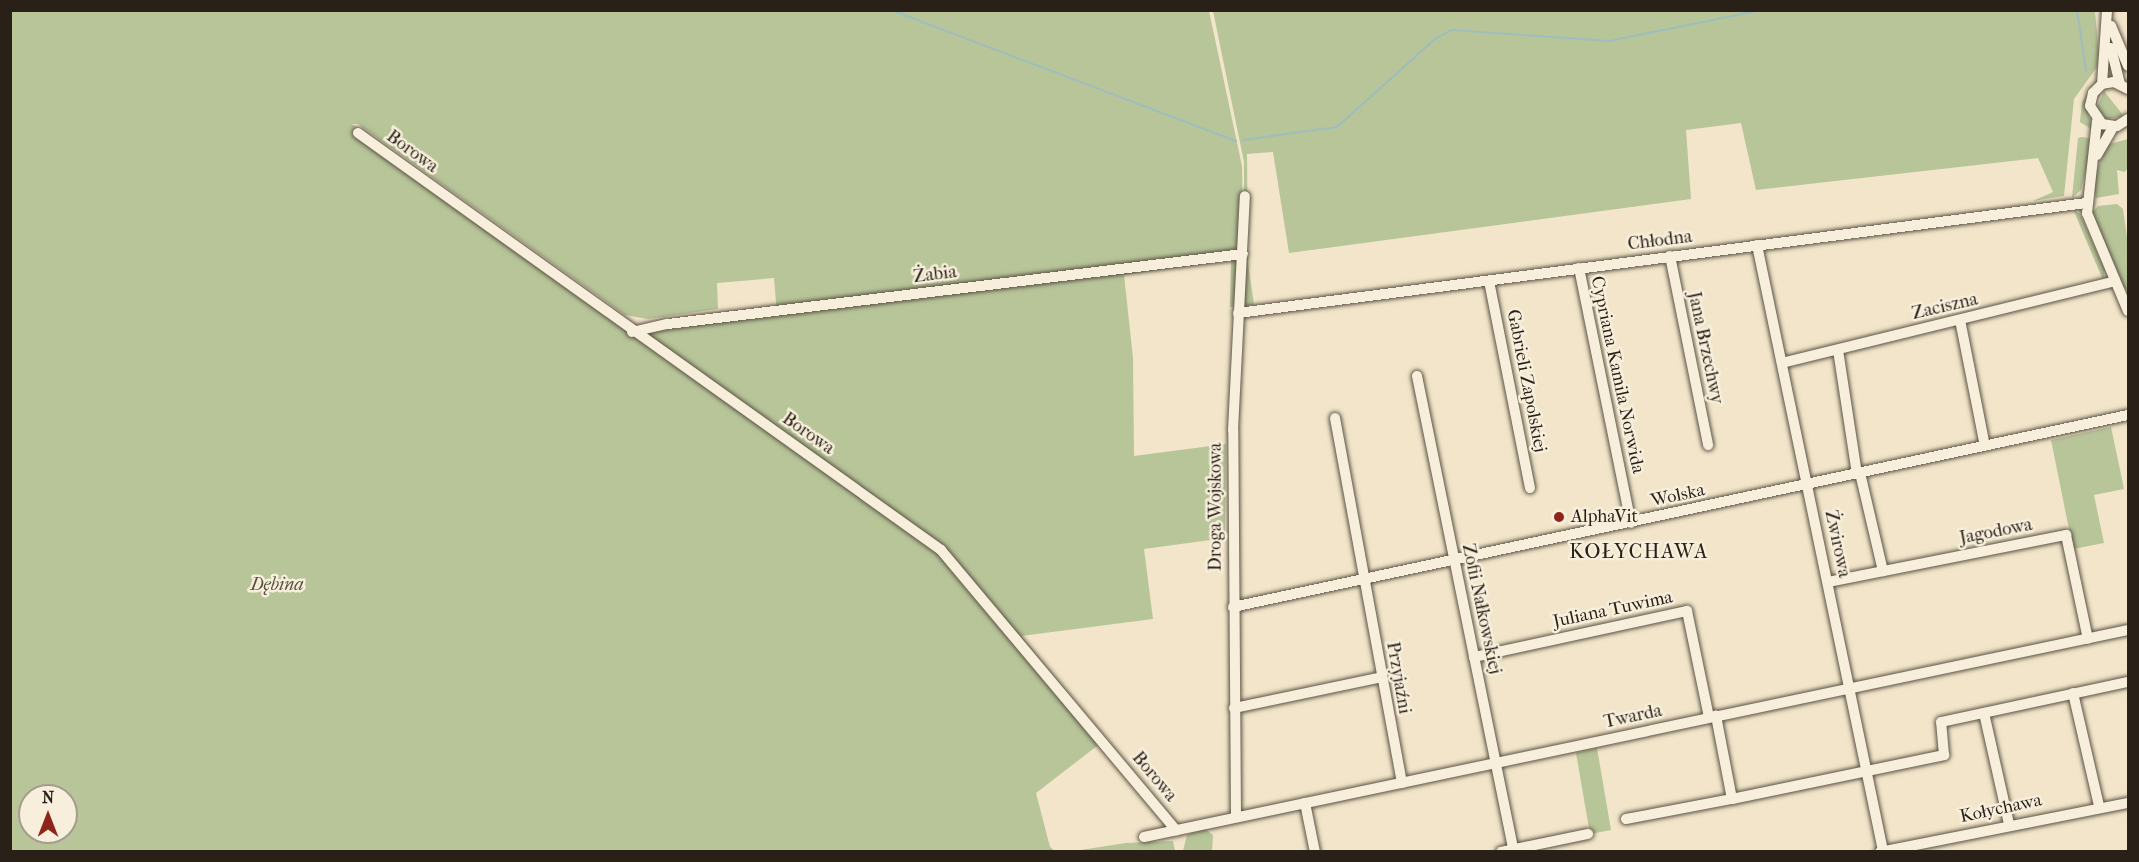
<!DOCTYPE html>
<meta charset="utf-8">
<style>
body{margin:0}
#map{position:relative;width:2139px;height:862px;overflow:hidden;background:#f2e5c9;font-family:"IM FELL French Canon",serif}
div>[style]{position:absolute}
.green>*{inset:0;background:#b7c599}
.stream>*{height:2px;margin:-1px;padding:0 1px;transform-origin:1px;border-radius:1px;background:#9fbdbf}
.roads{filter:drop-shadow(0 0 2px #5b5244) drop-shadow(0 0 2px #5b5244)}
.minor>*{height:10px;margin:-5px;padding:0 5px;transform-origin:5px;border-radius:5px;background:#f7eedc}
.dots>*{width:16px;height:16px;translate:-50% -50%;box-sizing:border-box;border:3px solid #f7eedc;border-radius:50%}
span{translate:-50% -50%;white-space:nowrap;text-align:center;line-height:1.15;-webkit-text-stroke:5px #f7eedc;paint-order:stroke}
.street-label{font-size:18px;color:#292117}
.poi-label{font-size:18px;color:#292117}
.left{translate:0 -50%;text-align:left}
.park-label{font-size:18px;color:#54523e;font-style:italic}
.neighbourhood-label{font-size:20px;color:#292117;letter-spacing:1.5px}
.frame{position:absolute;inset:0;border:12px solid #292117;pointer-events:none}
.north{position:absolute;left:18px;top:784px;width:60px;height:60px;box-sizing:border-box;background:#f7eedc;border:2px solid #a59c8d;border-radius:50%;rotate:0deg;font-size:16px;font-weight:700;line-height:24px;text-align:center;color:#292117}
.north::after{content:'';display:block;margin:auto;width:21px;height:27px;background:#8f2418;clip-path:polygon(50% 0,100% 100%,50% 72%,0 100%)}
</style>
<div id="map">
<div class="green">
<div style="clip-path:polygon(evenodd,10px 11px,1209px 11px,1242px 166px,1243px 217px,1235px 307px,1230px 307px,1231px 260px,1124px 275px,1133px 358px,1134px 456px,1226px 444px,1225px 538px,1144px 549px,1153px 619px,1021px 636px,1106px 739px,1036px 793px,1050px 847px,1055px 851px,11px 851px,10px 11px,352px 124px,358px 124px,625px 315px,648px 319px,718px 309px,717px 283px,774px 278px,777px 315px,642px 333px,352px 124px,10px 11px,30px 796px,66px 796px,66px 832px,30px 832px,30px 796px)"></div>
<div style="clip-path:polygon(1213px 11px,2095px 11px,2099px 54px,2097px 67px,2074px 99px,2064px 196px,2033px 201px,2053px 192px,2038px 158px,1756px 190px,1741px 123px,1686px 130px,1691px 199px,1289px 253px,1273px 152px,1247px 154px,1248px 263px,1254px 305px,1244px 306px,1244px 162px)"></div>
<div style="clip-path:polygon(2102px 72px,2086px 107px,2094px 131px,2080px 122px,2082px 102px)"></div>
<div style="clip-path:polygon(2104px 91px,2123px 115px,2121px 117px,2106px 119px,2097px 108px)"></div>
<div style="clip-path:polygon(2082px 137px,2093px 139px,2081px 190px,2072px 198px,2078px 138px)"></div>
<div style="clip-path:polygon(2128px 139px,2128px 167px,2125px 172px,2117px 170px,2119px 194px,2096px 198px,2093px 182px,2106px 145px)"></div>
<div style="clip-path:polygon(2117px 204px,2123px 209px,2128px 244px,2128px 291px,2120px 284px,2092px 213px,2098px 206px)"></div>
<div style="clip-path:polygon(2073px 209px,2080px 214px,2105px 270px,2103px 280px)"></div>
<div style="clip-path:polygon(2111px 427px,2124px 489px,2094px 495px,2104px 543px,2073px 549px,2051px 440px)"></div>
<div style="clip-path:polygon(1597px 748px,1611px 830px,1590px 834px,1576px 753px)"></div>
<div style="clip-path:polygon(1205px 829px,1213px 835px,1212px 851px,1183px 851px,1187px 835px)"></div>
<div style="clip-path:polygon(1173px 841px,1175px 851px,1074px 851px,1126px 843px)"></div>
</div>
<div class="stream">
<div style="left:891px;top:10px;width:369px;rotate:20.8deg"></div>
<div style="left:2077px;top:10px;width:62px;rotate:81.6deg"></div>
<div style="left:1243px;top:140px;width:95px;rotate:-7.9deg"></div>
<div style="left:1337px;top:127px;width:132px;rotate:-41.9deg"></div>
<div style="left:1435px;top:39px;width:18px;rotate:-29deg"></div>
<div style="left:1451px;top:30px;width:158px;rotate:4deg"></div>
<div style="left:1609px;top:41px;width:156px;rotate:-11.5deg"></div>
</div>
<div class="roads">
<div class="minor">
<div style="left:2111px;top:26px;width:43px;rotate:67deg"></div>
<div style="left:2111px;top:48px;width:36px;rotate:76deg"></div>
<div style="left:2102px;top:84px;width:74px;rotate:-86.1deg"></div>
<div style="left:2128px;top:89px;width:16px;rotate:-153deg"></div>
<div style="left:2114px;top:82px;width:12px;rotate:171deg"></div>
<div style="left:2102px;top:84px;width:13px;rotate:135deg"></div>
<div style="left:2093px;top:93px;width:13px;rotate:103deg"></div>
<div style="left:2090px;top:106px;width:22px;rotate:56deg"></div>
<div style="left:2102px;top:124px;width:15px;rotate:8deg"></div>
<div style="left:2117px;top:126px;width:13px;rotate:-32deg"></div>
<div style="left:2097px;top:121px;width:93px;rotate:96.2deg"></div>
<div style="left:2087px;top:213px;width:106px;rotate:67.3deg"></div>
<div style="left:358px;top:133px;width:717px;rotate:35.57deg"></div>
<div style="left:941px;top:550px;width:366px;rotate:50deg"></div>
<div style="left:2097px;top:155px;width:32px;rotate:-60deg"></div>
<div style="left:1757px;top:245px;width:619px;rotate:78.25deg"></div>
<div style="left:1670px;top:256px;width:193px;rotate:78.6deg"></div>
<div style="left:1579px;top:268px;width:260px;rotate:78.5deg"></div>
<div style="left:1489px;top:281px;width:211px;rotate:78.8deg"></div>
<div style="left:1238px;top:313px;width:855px;rotate:-7.39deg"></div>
<div style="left:1960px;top:320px;width:128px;rotate:78.8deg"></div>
<div style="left:632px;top:332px;width:37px;rotate:-13deg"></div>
<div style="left:668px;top:324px;width:579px;rotate:-6.94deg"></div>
<div style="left:1838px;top:350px;width:125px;rotate:81.3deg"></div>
<div style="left:1782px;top:363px;width:343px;rotate:-13.8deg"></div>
<div style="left:1417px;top:376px;width:483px;rotate:78.5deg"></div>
<div style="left:1335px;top:418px;width:371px;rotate:79.6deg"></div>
<div style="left:1860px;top:473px;width:101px;rotate:76.8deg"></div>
<div style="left:1828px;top:582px;width:243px;rotate:-11.2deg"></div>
<div style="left:2066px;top:535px;width:106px;rotate:78.1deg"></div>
<div style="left:1233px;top:607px;width:915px;rotate:-12.11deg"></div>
<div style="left:1474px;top:657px;width:218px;rotate:-12.2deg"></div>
<div style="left:1687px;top:611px;width:108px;rotate:78.3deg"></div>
<div style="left:2073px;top:693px;width:116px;rotate:77deg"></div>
<div style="left:1234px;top:708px;width:151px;rotate:-11.8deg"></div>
<div style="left:1984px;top:713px;width:114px;rotate:77.3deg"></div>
<div style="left:1732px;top:799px;width:217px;rotate:-11.7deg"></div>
<div style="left:1944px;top:755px;width:33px;rotate:-95deg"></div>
<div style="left:1941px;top:722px;width:191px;rotate:-12.1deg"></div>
<div style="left:1305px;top:803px;width:50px;rotate:78.5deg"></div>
<div style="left:1236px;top:817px;width:387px;rotate:-90.4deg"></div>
<div style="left:1233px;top:430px;width:234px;rotate:-87.1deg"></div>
<div style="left:1626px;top:819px;width:108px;rotate:-10.7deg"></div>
<div style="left:1732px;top:799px;width:85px;rotate:-100.9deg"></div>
<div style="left:1144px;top:837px;width:1006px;rotate:-11.88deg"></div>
<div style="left:1501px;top:852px;width:89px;rotate:-11.7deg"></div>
<div style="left:1880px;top:852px;width:253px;rotate:-11.2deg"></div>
</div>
</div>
<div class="dots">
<div style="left:1559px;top:517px;background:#8f2418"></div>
</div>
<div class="street-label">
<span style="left:412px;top:152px;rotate:36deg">Borowa</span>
<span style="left:1660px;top:241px;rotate:-7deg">Chłodna</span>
<span style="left:935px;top:275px;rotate:-7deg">Żabia</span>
<span style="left:1945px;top:307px;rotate:-13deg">Zaciszna</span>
<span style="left:1705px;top:348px;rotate:78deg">Jana Brzechwy</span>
<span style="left:1617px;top:375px;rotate:78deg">Cypriana Kamila Norwida</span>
<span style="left:1526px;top:381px;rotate:79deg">Gabrieli Zapolskiej</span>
<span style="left:808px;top:434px;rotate:35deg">Borowa</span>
<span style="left:1678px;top:496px;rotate:-12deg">Wolska</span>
<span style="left:1216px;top:507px;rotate:-90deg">Droga Wojskowa</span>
<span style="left:1996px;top:532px;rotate:-11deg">Jagodowa</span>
<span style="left:1837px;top:544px;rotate:78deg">Żwirowa</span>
<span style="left:1481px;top:609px;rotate:78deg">Zofii Nałkowskiej</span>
<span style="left:1613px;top:610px;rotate:-12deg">Juliana Tuwima</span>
<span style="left:1398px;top:678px;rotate:80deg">Przyjaźni</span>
<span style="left:1633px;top:717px;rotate:-12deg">Twarda</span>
<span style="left:1154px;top:777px;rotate:50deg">Borowa</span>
<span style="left:2001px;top:809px;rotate:-12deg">Kołychawa</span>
</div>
<div class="poi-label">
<span class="left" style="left:1571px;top:517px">AlphaVit</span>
</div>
<div class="park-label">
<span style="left:277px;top:585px">Dębina</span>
</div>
<div class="neighbourhood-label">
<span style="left:1639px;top:551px">KOŁYCHAWA</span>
</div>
<div class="frame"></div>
<div class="north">N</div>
</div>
